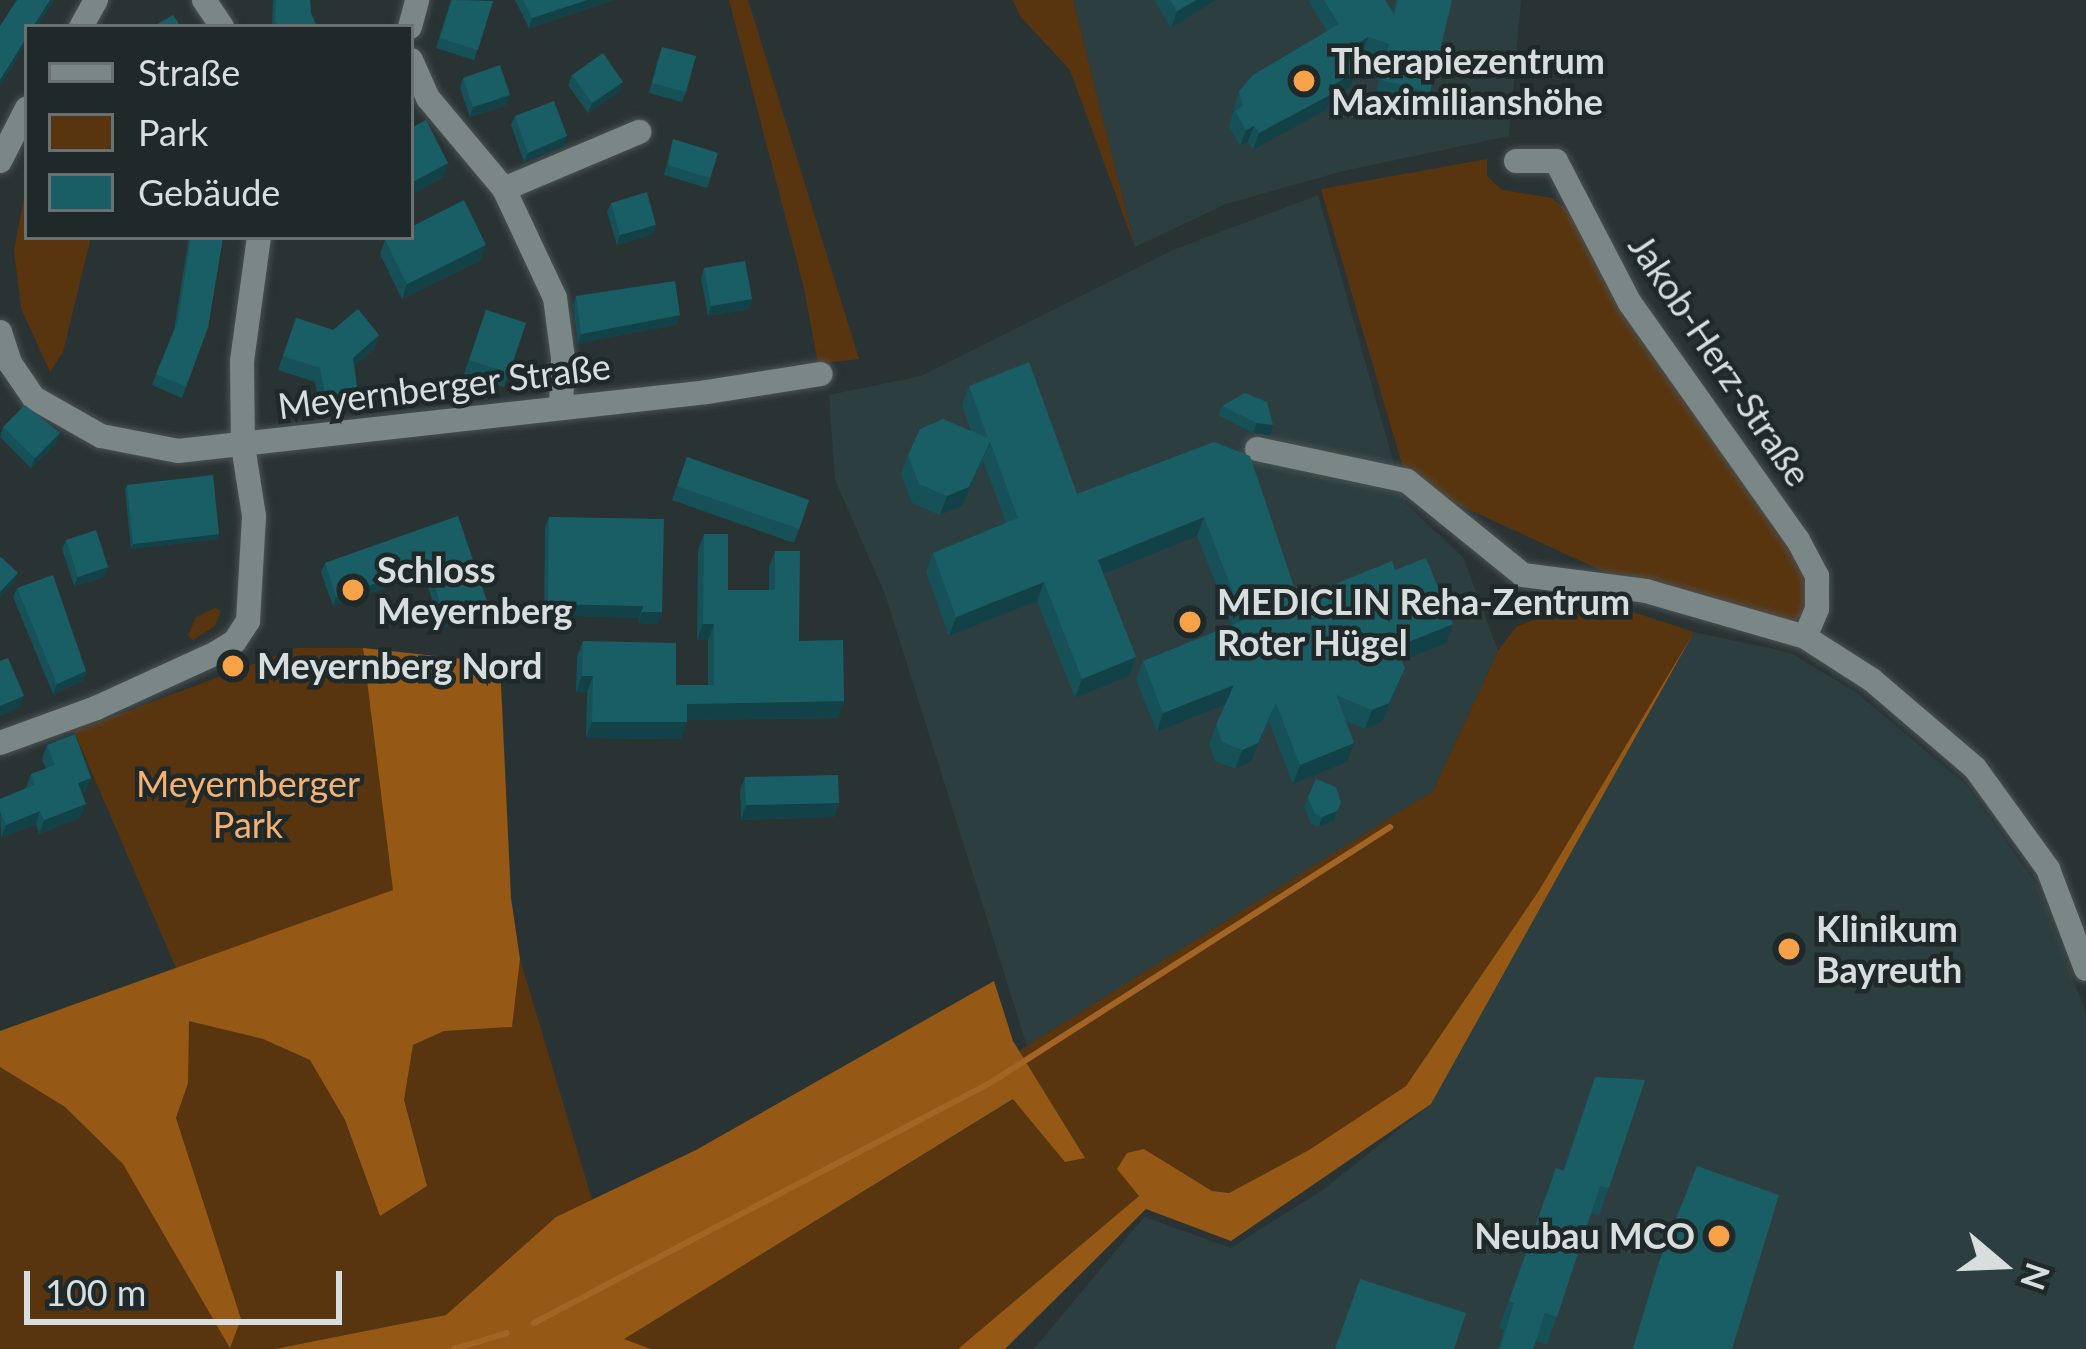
<!DOCTYPE html>
<meta charset="utf-8">
<style>
body{margin:0}
#map{position:relative;width:2086px;height:1349px;overflow:hidden;background:#2a3334;font-family:Lato,sans-serif}
div>[style]{position:absolute}
.built>*{inset:0;background:#2d3e40}
.green>*{inset:0;background:#59350f}
.forest>*{inset:0;background:#955915}
.stream>*{height:6px;margin:-3px;padding:0 3px;transform-origin:3px;border-radius:3px;background:#a26525}
.roads{filter:drop-shadow(0 0 3px #495152) drop-shadow(0 0 3px #495152)}
.street>*{height:24px;margin:-12px;padding:0 12px;transform-origin:12px;border-radius:12px;background:#7b8687}
.wall>*{inset:0;background:#165157}
.shaded-wall>*{inset:0;background:#124247}
.building>*{inset:0;background:#1a5e65}
.dots>*{width:33px;height:33px;translate:-50% -50%;box-sizing:border-box;border:6px solid #20292a;border-radius:50%}
span{translate:-50% -50%;white-space:nowrap;text-align:center;line-height:1.15;-webkit-text-stroke:9px #20292a;paint-order:stroke}
.poi-label{font-size:36px;color:#d8ddde;font-weight:700}
.left{translate:0 -50%;text-align:left}
.right{translate:-100% -50%;text-align:right}
.street-label{font-size:36px;color:#d8ddde}
.park-label{font-size:36px;color:#f4b172}
.legend{position:absolute;left:24px;top:24px;width:390px;height:216px;box-sizing:border-box;background:#20292a;border:3px solid #6a7172;margin:0;padding:15px 21px;list-style:none;font-size:36px;color:#d8ddde}
.legend li{display:flex;align-items:center;gap:24px;height:60px}
.legend b{width:60px;border:3px solid #6a7172}
.north{position:absolute;left:1942px;top:1205px;width:120px;height:120px;-webkit-text-stroke:9px #20292a;paint-order:stroke;rotate:109deg;font-size:33px;font-weight:700;line-height:48px;text-align:center;color:#d8ddde}
.north::after{content:'';display:block;margin:auto;width:42px;height:54px;background:#d8ddde;clip-path:polygon(50% 0,100% 100%,50% 72%,0 100%)}
.scale{position:absolute;left:24px;top:1271px;width:318px;height:54px;box-sizing:border-box;border:6px solid #d8ddde;border-top:0;padding-left:15px;font-size:36px;line-height:42px;white-space:nowrap;color:#d8ddde;-webkit-text-stroke:9px #20292a;paint-order:stroke}
</style>
<div id="map">
<div class="built">
<div style="clip-path:polygon(1073px 0,1521px 0,1509px 136px,1343px 171px,1226px 204px,1135px 247px)"></div>
<div style="clip-path:polygon(1318px 195px,1405px 503px,1463px 557px,1498px 651px,1433px 791px,1027px 1046px,885px 594px,835px 480px,829px 395px,921px 376px,1173px 250px)"></div>
<div style="clip-path:polygon(1694px 632px,1791px 653px,1856px 692px,1965px 784px,2037px 885px,2086px 1013px,2086px 1349px,1034px 1349px,1144px 1217px,1231px 1248px,1324px 1189px,1431px 1104px)"></div>
</div>
<div class="green">
<div style="clip-path:polygon(729px 0,748px 0,859px 359px,818px 364px,804px 288px)"></div>
<div style="clip-path:polygon(1013px 0,1073px 0,1135px 247px,1070px 70px,1020px 16px)"></div>
<div style="clip-path:polygon(1487px 159px,1487px 176px,1502px 190px,1552px 198px,1570px 213px,1817px 576px,1805px 637px,1646px 591px,1407px 481px,1321px 189px)"></div>
<div style="clip-path:polygon(25px 193px,27px 237px,91px 237px,63px 352px,50px 372px,21px 308px,14px 250px)"></div>
<div style="clip-path:polygon(1568px 606px,1627px 610px,1694px 632px,1538px 892px,1406px 1086px,1309px 1150px,1229px 1193px,1212px 1191px,1144px 1149px,1140px 1195px,958px 1349px,651px 1349px,623px 1339px,1014px 1099px,1065px 1161px,1084px 1157px,1019px 1051px,1433px 791px,1498px 651px,1516px 627px)"></div>
<div style="clip-path:polygon(215px 608px,221px 611px,215px 626px,193px 640px,188px 636px,196px 617px)"></div>
<div style="clip-path:polygon(296px 648px,363px 648px,394px 890px,176px 968px,74px 731px)"></div>
<div style="clip-path:polygon(520px 959px,592px 1200px,556px 1217px,446px 1315px,275px 1349px,0 1349px,0 1067px,65px 1107px,123px 1164px,170px 1241px,196px 1183px,176px 1118px,188px 1083px,188px 1020px,263px 1039px,310px 1060px,345px 1120px,380px 1215px,427px 1186px,404px 1100px,413px 1045px,444px 1031px,512px 1027px)"></div>
</div>
<div class="forest">
<div style="clip-path:polygon(1694px 632px,1431px 1104px,1231px 1241px,1146px 1209px,1005px 1349px,958px 1349px,1139px 1196px,1117px 1169px,1127px 1153px,1144px 1149px,1212px 1191px,1229px 1193px,1309px 1150px,1406px 1086px,1538px 892px)"></div>
<div style="clip-path:polygon(363px 648px,500px 663px,511px 898px,520px 959px,512px 1027px,444px 1031px,413px 1045px,404px 1100px,427px 1186px,380px 1216px,345px 1120px,310px 1060px,263px 1039px,189px 1021px,188px 1083px,176px 1118px,241px 1319px,230px 1348px,123px 1164px,65px 1107px,0 1067px,0 1031px,393px 890px)"></div>
<div style="clip-path:polygon(994px 981px,1013px 1041px,1085px 1158px,1065px 1162px,1013px 1099px,624px 1339px,651px 1349px,275px 1349px,446px 1315px,556px 1217px,696px 1150px)"></div>
</div>
<div class="stream">
<div style="left:534px;top:1323px;width:515px;rotate:-27.76deg"></div>
<div style="left:990px;top:1083px;width:475px;rotate:-32.6deg"></div>
<div style="left:454px;top:1349px;width:55px;rotate:-16.8deg"></div>
</div>
<div class="roads">
<div class="street">
<div style="left:204px;top:0;width:32px;rotate:56deg"></div>
<div style="left:81px;top:27px;width:31px;rotate:-61deg"></div>
<div style="left:410px;top:27px;width:28px;rotate:-75deg"></div>
<div style="left:411px;top:60px;width:42px;rotate:65.9deg"></div>
<div style="left:428px;top:98px;width:119px;rotate:50.1deg"></div>
<div style="left:504px;top:189px;width:120px;rotate:64.9deg"></div>
<div style="left:555px;top:298px;width:61px;rotate:82.4deg"></div>
<div style="left:563px;top:358px;width:49px;rotate:92.3deg"></div>
<div style="left:0;top:161px;width:59px;rotate:-63deg"></div>
<div style="left:1516px;top:161px;width:40px"></div>
<div style="left:1556px;top:161px;width:160px;rotate:62.5deg"></div>
<div style="left:1630px;top:303px;width:291px;rotate:54.7deg"></div>
<div style="left:1798px;top:540px;width:41px;rotate:62.2deg"></div>
<div style="left:1817px;top:576px;width:33px;rotate:90deg"></div>
<div style="left:1817px;top:609px;width:30px;rotate:113deg"></div>
<div style="left:504px;top:189px;width:147px;rotate:-22.9deg"></div>
<div style="left:0;top:332px;width:33px;rotate:72deg"></div>
<div style="left:10px;top:363px;width:42px;rotate:55.6deg"></div>
<div style="left:34px;top:398px;width:77px;rotate:29.6deg"></div>
<div style="left:101px;top:436px;width:78px;rotate:11deg"></div>
<div style="left:178px;top:451px;width:532px;rotate:-6.36deg"></div>
<div style="left:707px;top:392px;width:115px;rotate:-9deg"></div>
<div style="left:1257px;top:449px;width:153px;rotate:12deg"></div>
<div style="left:1407px;top:481px;width:149px;rotate:39deg"></div>
<div style="left:1523px;top:575px;width:124px;rotate:7.4deg"></div>
<div style="left:1646px;top:591px;width:166px;rotate:16.1deg"></div>
<div style="left:1805px;top:637px;width:80px;rotate:32.7deg"></div>
<div style="left:1872px;top:680px;width:135px;rotate:40.5deg"></div>
<div style="left:1975px;top:768px;width:125px;rotate:54.1deg"></div>
<div style="left:2048px;top:869px;width:107px;rotate:69.2deg"></div>
<div style="left:0;top:743px;width:102px;rotate:-20deg"></div>
<div style="left:96px;top:708px;width:132px;rotate:-24.6deg"></div>
<div style="left:216px;top:653px;width:22px;rotate:-32deg"></div>
<div style="left:235px;top:641px;width:24px;rotate:-57deg"></div>
<div style="left:248px;top:621px;width:105px;rotate:-86.7deg"></div>
<div style="left:254px;top:516px;width:71px;rotate:-98.9deg"></div>
<div style="left:243px;top:446px;width:85px;rotate:-90.7deg"></div>
<div style="left:242px;top:361px;width:125px;rotate:-82.2deg"></div>
</div>
</div>
<div class="wall">
<div style="clip-path:polygon(273px 0,310px 0,311px 13px,317px 27px,272px 27px)"></div>
<div style="clip-path:polygon(451px 0,493px 1px,474px 60px,436px 48px)"></div>
<div style="clip-path:polygon(515px 0,613px 0,529px 28px)"></div>
<div style="clip-path:polygon(1154px 0,1216px 0,1171px 28px)"></div>
<div style="clip-path:polygon(1308px 0,1385px 0,1393px 12px,1396px 0,1452px 0,1430px 92px,1424px 109px,1375px 97px,1383px 61px,1362px 54px,1350px 62px,1350px 87px,1330px 99px,1326px 110px,1253px 150px,1248px 142px,1240px 146px,1229px 127px,1239px 91px,1327px 31px)"></div>
<div style="clip-path:polygon(659px 56px,686px 92px,682px 102px,649px 93px)"></div>
<div style="clip-path:polygon(572px 75px,623px 82px,620px 91px,588px 113px,568px 85px)"></div>
<div style="clip-path:polygon(463px 78px,506px 105px,470px 117px,460px 88px)"></div>
<div style="clip-path:polygon(515px 116px,564px 146px,524px 162px,511px 125px)"></div>
<div style="clip-path:polygon(673px 139px,718px 153px,707px 188px,664px 175px)"></div>
<div style="clip-path:polygon(611px 203px,653px 234px,617px 245px,607px 212px)"></div>
<div style="clip-path:polygon(189px 237px,223px 237px,208px 327px,182px 398px,152px 385px,174px 330px)"></div>
<div style="clip-path:polygon(385px 240px,481px 260px,402px 299px,380px 254px)"></div>
<div style="clip-path:polygon(704px 268px,752px 299px,749px 309px,708px 316px,701px 278px)"></div>
<div style="clip-path:polygon(576px 296px,680px 315px,676px 325px,578px 343px,573px 306px)"></div>
<div style="clip-path:polygon(486px 310px,526px 323px,504px 387px,464px 374px)"></div>
<div style="clip-path:polygon(296px 318px,333px 330px,379px 335px,374px 349px,354px 366px,353px 407px,321px 413px,315px 382px,278px 370px)"></div>
<div style="clip-path:polygon(969px 386px,1077px 494px,1214px 442px,1298px 599px,1395px 570px,1446px 643px,1402px 661px,1398px 687px,1382px 722px,1365px 729px,1346px 721px,1347px 762px,1293px 784px,1269px 722px,1251px 762px,1235px 769px,1215px 761px,1209px 744px,1225px 705px,1157px 732px,1136px 680px,1143px 661px,1232px 625px,1197px 536px,1103px 574px,1129px 676px,1075px 698px,1037px 601px,949px 636px,926px 572px,933px 553px,1006px 523px,983px 461px,962px 506px,940px 515px,912px 503px,901px 474px,908px 455px,971px 431px,962px 405px)"></div>
<div style="clip-path:polygon(1222px 406px,1273px 425px,1270px 435px,1253px 433px,1218px 415px)"></div>
<div style="clip-path:polygon(3px 427px,56px 443px,31px 468px,0 437px)"></div>
<div style="clip-path:polygon(687px 457px,809px 500px,794px 543px,672px 500px)"></div>
<div style="clip-path:polygon(127px 485px,219px 534px,218px 539px,131px 549px,125px 490px)"></div>
<div style="clip-path:polygon(458px 516px,484px 613px,442px 628px,424px 575px,333px 606px,321px 572px,325px 563px)"></div>
<div style="clip-path:polygon(549px 517px,658px 624px,638px 623px,639px 618px,544px 615px,545px 528px)"></div>
<div style="clip-path:polygon(704px 534px,728px 590px,769px 590px,769px 567px,775px 551px,799px 641px,844px 701px,838px 718px,687px 720px,681px 739px,586px 738px,587px 692px,576px 692px,577px 657px,583px 641px,676px 685px,708px 685px,708px 640px,697px 640px,698px 550px)"></div>
<div style="clip-path:polygon(66px 540px,108px 567px,104px 577px,74px 586px,62px 549px)"></div>
<div style="clip-path:polygon(17px 588px,86px 671px,83px 681px,53px 694px,13px 597px)"></div>
<div style="clip-path:polygon(47px 745px,91px 778px,86px 791px,82px 793px,81px 817px,39px 834px,36px 824px,1px 838px,0 799px,26px 788px,31px 774px,46px 769px,42px 759px)"></div>
<div style="clip-path:polygon(745px 777px,839px 803px,834px 817px,741px 820px,740px 791px)"></div>
<div style="clip-path:polygon(1316px 779px,1341px 802px,1334px 821px,1319px 827px,1311px 824px,1304px 807px)"></div>
<div style="clip-path:polygon(1595px 1077px,1645px 1080px,1599px 1216px,1591px 1213px,1547px 1345px,1536px 1341px,1533px 1349px,1498px 1349px,1504px 1330px,1499px 1328px,1556px 1168px,1563px 1171px)"></div>
</div>
<div class="shaded-wall">
<div style="clip-path:polygon(50px 0,54px 0,37px 27px,33px 27px)"></div>
<div style="clip-path:polygon(587px 0,613px 0,529px 28px,532px 18px)"></div>
<div style="clip-path:polygon(1196px 0,1216px 0,1171px 28px,1177px 11px)"></div>
<div style="clip-path:polygon(27px 37px,27px 42px,0 86px,0 80px)"></div>
<div style="clip-path:polygon(1368px 37px,1362px 54px,1338px 69px,1344px 53px)"></div>
<div style="clip-path:polygon(1356px 71px,1350px 87px,1330px 99px,1326px 110px,1253px 150px,1259px 133px)"></div>
<div style="clip-path:polygon(623px 82px,620px 91px,588px 113px,592px 103px)"></div>
<div style="clip-path:polygon(510px 95px,506px 105px,470px 117px,473px 107px)"></div>
<div style="clip-path:polygon(1254px 126px,1248px 142px,1240px 146px,1246px 130px)"></div>
<div style="clip-path:polygon(567px 136px,564px 146px,524px 162px,528px 153px)"></div>
<div style="clip-path:polygon(448px 163px,443px 178px,411px 195px,411px 183px)"></div>
<div style="clip-path:polygon(656px 225px,653px 234px,617px 245px,620px 235px)"></div>
<div style="clip-path:polygon(486px 245px,481px 260px,402px 299px,407px 284px)"></div>
<div style="clip-path:polygon(752px 299px,749px 309px,708px 316px,711px 306px)"></div>
<div style="clip-path:polygon(680px 315px,676px 325px,578px 343px,581px 334px)"></div>
<div style="clip-path:polygon(379px 335px,374px 349px,347px 372px,353px 358px)"></div>
<div style="clip-path:polygon(358px 393px,353px 407px,321px 413px,326px 399px)"></div>
<div style="clip-path:polygon(1257px 423px,1273px 425px,1270px 435px,1253px 433px)"></div>
<div style="clip-path:polygon(60px 433px,56px 443px,31px 468px,35px 458px)"></div>
<div style="clip-path:polygon(990px 442px,962px 506px,940px 515px,947px 496px)"></div>
<div style="clip-path:polygon(1204px 517px,1197px 536px,1091px 579px,1098px 560px)"></div>
<div style="clip-path:polygon(219px 534px,218px 539px,131px 549px,133px 544px)"></div>
<div style="clip-path:polygon(427px 565px,424px 575px,333px 606px,336px 597px)"></div>
<div style="clip-path:polygon(108px 567px,104px 577px,74px 586px,78px 577px)"></div>
<div style="clip-path:polygon(18px 573px,14px 583px,0 598px,0 592px)"></div>
<div style="clip-path:polygon(1044px 582px,1037px 601px,949px 636px,956px 617px)"></div>
<div style="clip-path:polygon(488px 604px,484px 613px,442px 628px,446px 618px)"></div>
<div style="clip-path:polygon(548px 604px,643px 606px,639px 618px,544px 615px)"></div>
<div style="clip-path:polygon(642px 612px,662px 612px,658px 624px,638px 623px)"></div>
<div style="clip-path:polygon(703px 624px,714px 624px,708px 640px,697px 640px)"></div>
<div style="clip-path:polygon(1453px 624px,1446px 643px,1389px 666px,1396px 647px)"></div>
<div style="clip-path:polygon(1136px 657px,1129px 676px,1075px 698px,1082px 679px)"></div>
<div style="clip-path:polygon(1405px 668px,1382px 722px,1365px 729px,1372px 710px)"></div>
<div style="clip-path:polygon(86px 671px,83px 681px,53px 694px,57px 684px)"></div>
<div style="clip-path:polygon(582px 676px,593px 676px,587px 692px,576px 692px)"></div>
<div style="clip-path:polygon(1234px 685px,1227px 704px,1157px 732px,1163px 713px)"></div>
<div style="clip-path:polygon(24px 696px,19px 708px,0 716px,0 706px)"></div>
<div style="clip-path:polygon(844px 701px,838px 718px,681px 720px,687px 704px)"></div>
<div style="clip-path:polygon(1276px 703px,1251px 762px,1235px 769px,1242px 750px)"></div>
<div style="clip-path:polygon(592px 722px,687px 722px,681px 739px,586px 738px)"></div>
<div style="clip-path:polygon(1354px 743px,1347px 762px,1293px 784px,1300px 765px)"></div>
<div style="clip-path:polygon(91px 778px,86px 791px,73px 796px,78px 783px)"></div>
<div style="clip-path:polygon(839px 803px,834px 817px,741px 820px,746px 805px)"></div>
<div style="clip-path:polygon(86px 804px,81px 817px,39px 834px,44px 820px)"></div>
<div style="clip-path:polygon(40px 811px,36px 824px,1px 838px,6px 825px)"></div>
<div style="clip-path:polygon(1337px 811px,1334px 821px,1319px 827px,1322px 817px)"></div>
</div>
<div class="building">
<div style="clip-path:polygon(17px 0,50px 0,33px 27px,27px 27px,27px 37px,0 80px,0 26px)"></div>
<div style="clip-path:polygon(276px 0,310px 0,311px 13px,317px 27px,278px 27px,275px 21px)"></div>
<div style="clip-path:polygon(452px 0,493px 1px,478px 50px,440px 38px)"></div>
<div style="clip-path:polygon(523px 0,587px 0,532px 18px)"></div>
<div style="clip-path:polygon(1170px 0,1196px 0,1177px 11px)"></div>
<div style="clip-path:polygon(1324px 0,1385px 0,1394px 15px,1398px 0,1452px 0,1430px 92px,1381px 80px,1389px 44px,1368px 37px,1344px 53px,1356px 71px,1328px 88px,1332px 94px,1259px 133px,1254px 126px,1246px 130px,1235px 111px,1243px 106px,1239px 91px,1253px 75px,1339px 24px)"></div>
<div style="clip-path:polygon(173px 15px,181px 27px,152px 27px)"></div>
<div style="clip-path:polygon(662px 47px,696px 56px,686px 92px,652px 83px)"></div>
<div style="clip-path:polygon(603px 53px,623px 82px,592px 103px,572px 75px)"></div>
<div style="clip-path:polygon(500px 65px,510px 95px,473px 107px,463px 78px)"></div>
<div style="clip-path:polygon(554px 101px,567px 136px,528px 153px,515px 116px)"></div>
<div style="clip-path:polygon(426px 120px,448px 163px,411px 183px,411px 128px)"></div>
<div style="clip-path:polygon(673px 139px,718px 153px,710px 178px,668px 165px)"></div>
<div style="clip-path:polygon(647px 192px,656px 225px,620px 235px,611px 203px)"></div>
<div style="clip-path:polygon(464px 200px,486px 245px,407px 284px,385px 240px,390px 237px,411px 237px,411px 227px)"></div>
<div style="clip-path:polygon(191px 237px,223px 237px,208px 327px,186px 387px,156px 374px,178px 321px)"></div>
<div style="clip-path:polygon(745px 261px,752px 299px,711px 306px,704px 268px)"></div>
<div style="clip-path:polygon(675px 281px,680px 315px,581px 334px,576px 296px)"></div>
<div style="clip-path:polygon(358px 309px,379px 335px,353px 358px,358px 393px,326px 399px,320px 368px,283px 356px,296px 318px,333px 330px)"></div>
<div style="clip-path:polygon(486px 310px,526px 323px,509px 373px,469px 360px)"></div>
<div style="clip-path:polygon(1029px 362px,1077px 494px,1214px 442px,1250px 456px,1298px 599px,1392px 561px,1395px 570px,1426px 558px,1453px 624px,1396px 647px,1405px 668px,1389px 703px,1372px 710px,1336px 695px,1354px 743px,1300px 765px,1276px 703px,1258px 743px,1242px 750px,1222px 742px,1216px 725px,1234px 685px,1163px 713px,1143px 661px,1244px 620px,1204px 517px,1098px 560px,1136px 657px,1082px 679px,1044px 582px,956px 617px,933px 553px,1018px 518px,990px 442px,969px 487px,947px 496px,919px 484px,908px 455px,920px 429px,943px 419px,988px 438px,969px 386px)"></div>
<div style="clip-path:polygon(1245px 393px,1267px 402px,1273px 425px,1257px 423px,1222px 406px)"></div>
<div style="clip-path:polygon(25px 405px,60px 433px,35px 458px,3px 427px)"></div>
<div style="clip-path:polygon(687px 457px,809px 500px,799px 529px,677px 486px)"></div>
<div style="clip-path:polygon(213px 475px,219px 534px,133px 544px,127px 485px)"></div>
<div style="clip-path:polygon(458px 516px,488px 604px,446px 618px,427px 565px,336px 597px,325px 563px)"></div>
<div style="clip-path:polygon(549px 517px,664px 519px,662px 612px,642px 612px,643px 606px,548px 604px)"></div>
<div style="clip-path:polygon(96px 530px,108px 567px,78px 577px,66px 540px)"></div>
<div style="clip-path:polygon(704px 534px,728px 534px,728px 590px,775px 590px,775px 551px,800px 551px,799px 641px,843px 640px,844px 701px,687px 704px,687px 722px,592px 722px,593px 676px,582px 676px,583px 641px,676px 643px,676px 685px,714px 685px,714px 624px,703px 624px)"></div>
<div style="clip-path:polygon(1px 557px,18px 573px,0 592px,0 558px)"></div>
<div style="clip-path:polygon(53px 575px,86px 671px,57px 684px,17px 588px)"></div>
<div style="clip-path:polygon(8px 658px,24px 696px,0 706px,0 661px)"></div>
<div style="clip-path:polygon(75px 734px,91px 778px,78px 783px,86px 804px,44px 820px,40px 811px,6px 825px,0 811px,0 799px,35px 785px,31px 774px,55px 765px,47px 745px)"></div>
<div style="clip-path:polygon(838px 775px,839px 803px,746px 805px,745px 777px)"></div>
<div style="clip-path:polygon(1316px 779px,1336px 787px,1341px 802px,1337px 811px,1322px 817px,1315px 814px,1308px 797px)"></div>
<div style="clip-path:polygon(1595px 1077px,1645px 1080px,1609px 1188px,1600px 1186px,1557px 1317px,1545px 1313px,1533px 1349px,1500px 1349px,1514px 1303px,1509px 1301px,1556px 1168px,1564px 1171px)"></div>
<div style="clip-path:polygon(1697px 1166px,1779px 1195px,1732px 1349px,1636px 1349px,1633px 1348px,1659px 1262px)"></div>
<div style="clip-path:polygon(1360px 1279px,1466px 1313px,1454px 1349px,1335px 1349px)"></div>
</div>
<div class="dots">
<div style="left:1304px;top:81px;background:#f7a149"></div>
<div style="left:353px;top:590px;background:#f7a149"></div>
<div style="left:1190px;top:622px;background:#f7a149"></div>
<div style="left:233px;top:666px;background:#f7a149"></div>
<div style="left:1789px;top:949px;background:#f7a149"></div>
<div style="left:1719px;top:1236px;background:#f7a149"></div>
</div>
<div class="poi-label">
<span class="left" style="left:1331px;top:81px">Therapiezentrum<br>Maximilianshöhe</span>
<span class="left" style="left:377px;top:590px">Schloss<br>Meyernberg</span>
<span class="left" style="left:1217px;top:622px">MEDICLIN Reha-Zentrum<br>Roter Hügel</span>
<span class="left" style="left:257px;top:666px">Meyernberg Nord</span>
<span class="left" style="left:1816px;top:949px">Klinikum<br>Bayreuth</span>
<span class="right" style="left:1695px;top:1236px">Neubau MCO</span>
</div>
<div class="street-label">
<span style="left:1720px;top:360px;rotate:56deg">Jakob-Herz-Straße</span>
<span style="left:444px;top:386px;rotate:-7deg">Meyernberger Straße</span>
</div>
<div class="park-label">
<span style="left:248px;top:804px">Meyernberger<br>Park</span>
</div>
<ul class="legend">
<li><b style="height:15px;background:#7b8687"></b>Straße</li>
<li><b style="height:33px;background:#59350f"></b>Park</li>
<li><b style="height:33px;background:#1a5e65"></b>Gebäude</li>
</ul>
<div class="north">N</div>
<div class="scale">100 m</div>
</div>
